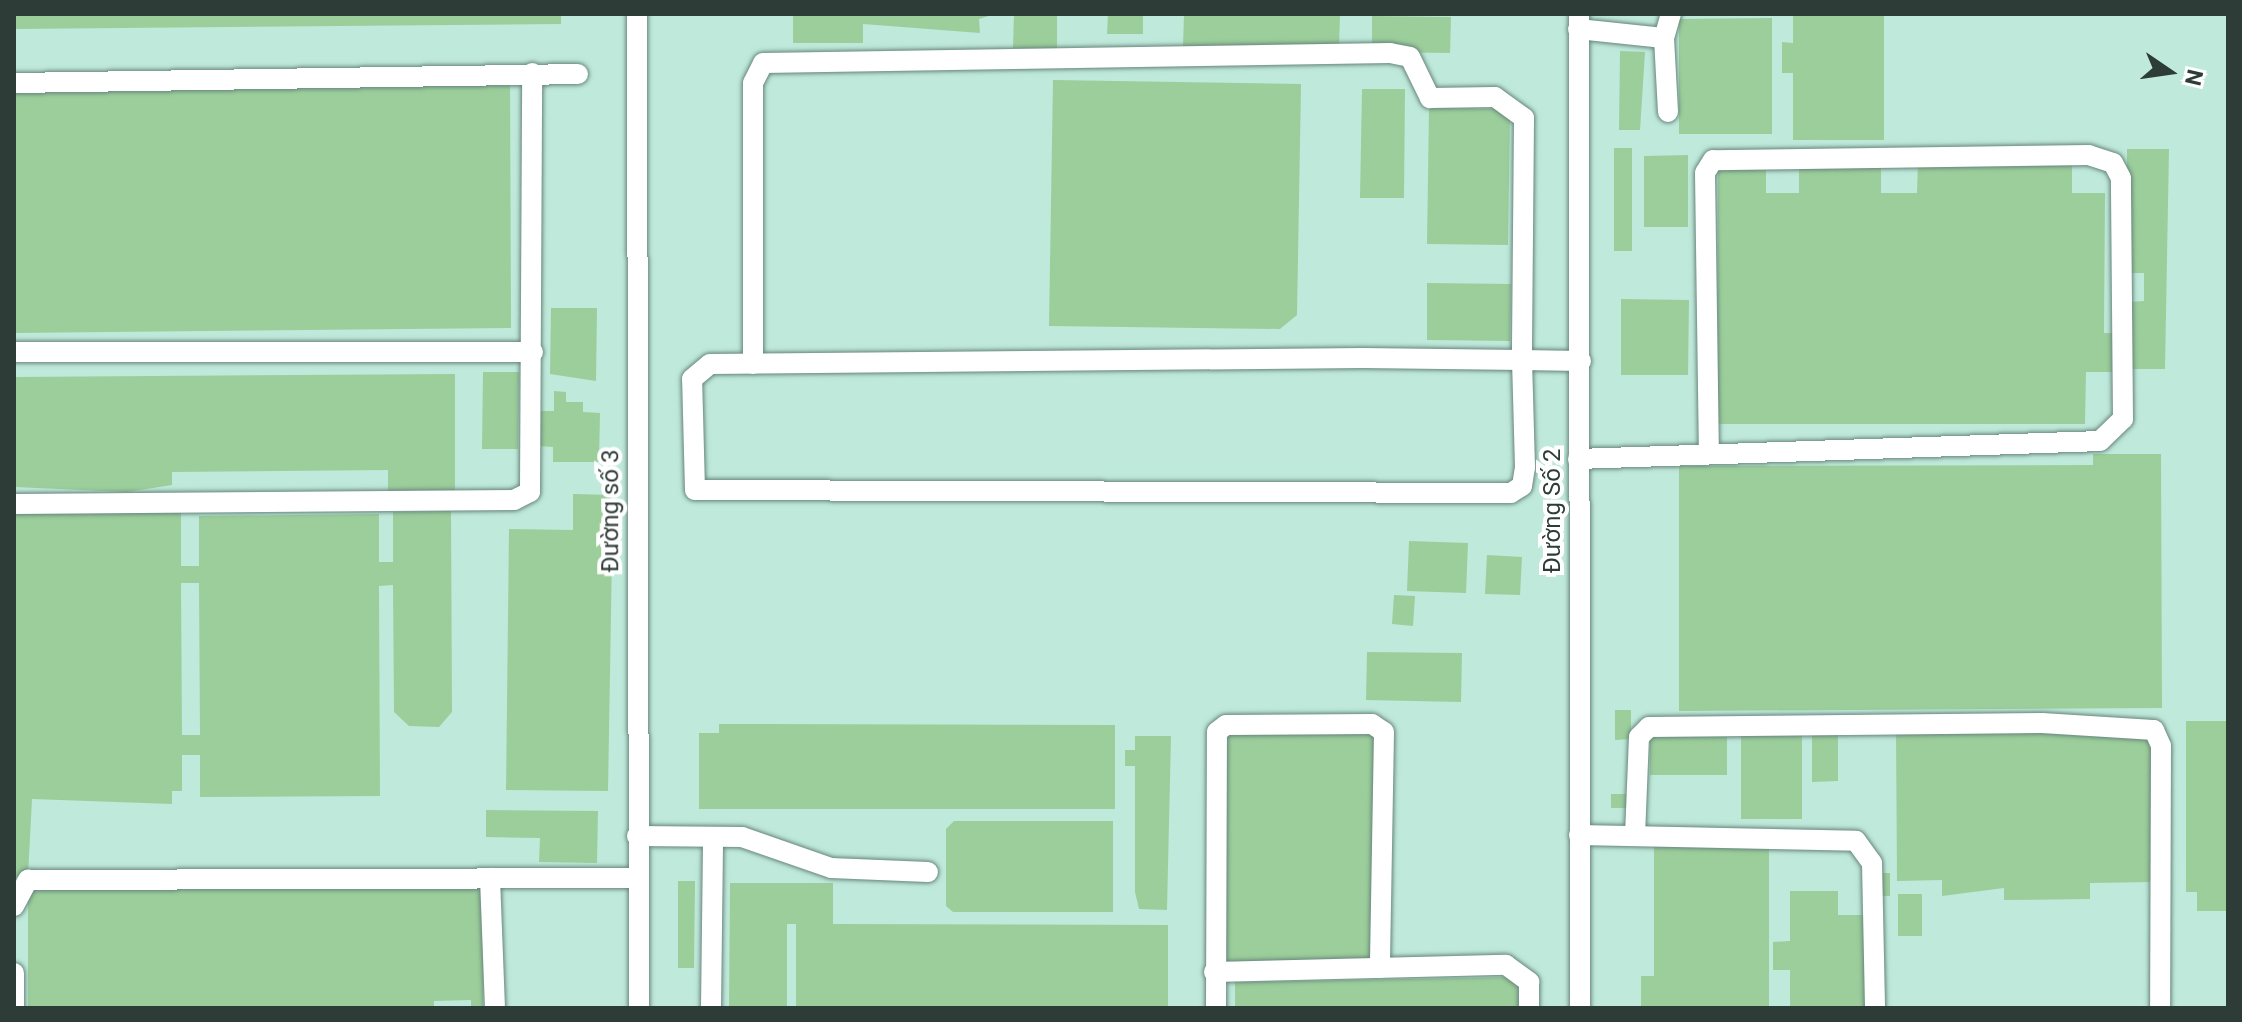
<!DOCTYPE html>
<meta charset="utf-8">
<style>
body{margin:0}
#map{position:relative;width:2242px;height:1022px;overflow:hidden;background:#d3f5ea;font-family:Roboto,sans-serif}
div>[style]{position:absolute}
.built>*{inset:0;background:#bfe9db}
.building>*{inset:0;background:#9cce9b}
.roads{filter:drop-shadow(0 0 2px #67867c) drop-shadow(0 0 2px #67867c)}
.minor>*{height:20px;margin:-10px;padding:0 10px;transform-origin:10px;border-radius:10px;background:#fff}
span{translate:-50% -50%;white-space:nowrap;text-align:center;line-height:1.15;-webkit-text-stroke:8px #fff;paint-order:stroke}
.street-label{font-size:24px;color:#2e3c37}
.frame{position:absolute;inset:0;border:16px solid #2e3c37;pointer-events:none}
.north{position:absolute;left:2130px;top:32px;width:80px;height:80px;-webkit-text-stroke:6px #fff;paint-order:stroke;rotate:103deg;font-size:22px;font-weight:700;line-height:32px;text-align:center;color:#2e3c37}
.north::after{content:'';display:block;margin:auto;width:28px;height:36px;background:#2e3c37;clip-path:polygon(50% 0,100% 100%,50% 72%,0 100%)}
</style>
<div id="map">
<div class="built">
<div style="clip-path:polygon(14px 14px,2228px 14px,2228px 1008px,14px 1008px)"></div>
</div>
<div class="building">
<div style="clip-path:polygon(14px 14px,561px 14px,561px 24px,14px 29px)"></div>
<div style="clip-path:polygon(793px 14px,995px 14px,979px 19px,980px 33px,863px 24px,863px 43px,793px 43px)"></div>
<div style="clip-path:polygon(1014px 14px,1057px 14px,1057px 49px,1013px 48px)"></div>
<div style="clip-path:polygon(1108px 14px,1143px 14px,1143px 34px,1107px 34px)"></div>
<div style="clip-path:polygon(1184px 14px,1340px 14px,1339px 49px,1183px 47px)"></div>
<div style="clip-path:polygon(1793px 14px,1884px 14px,1884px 140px,1793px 140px,1793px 73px,1782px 73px,1782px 42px,1793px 43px)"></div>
<div style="clip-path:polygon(1372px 16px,1451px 17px,1450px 53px,1372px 52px)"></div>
<div style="clip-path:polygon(1772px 18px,1772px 134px,1679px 134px,1679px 19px)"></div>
<div style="clip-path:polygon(1620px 51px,1645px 52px,1640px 130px,1619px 130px)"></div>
<div style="clip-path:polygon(510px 69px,511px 328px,14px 333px,14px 73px)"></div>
<div style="clip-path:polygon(1053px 80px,1301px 84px,1297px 315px,1280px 329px,1049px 326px)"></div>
<div style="clip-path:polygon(1362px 89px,1405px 89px,1404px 198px,1360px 198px)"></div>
<div style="clip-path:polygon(1429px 108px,1510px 109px,1508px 245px,1427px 244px)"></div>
<div style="clip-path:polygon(1614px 148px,1632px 148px,1632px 251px,1614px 251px)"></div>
<div style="clip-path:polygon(2127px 149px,2169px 149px,2165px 369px,2130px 369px,2129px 302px,2144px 301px,2144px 273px,2127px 273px)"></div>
<div style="clip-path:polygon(1688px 155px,1688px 227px,1644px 227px,1644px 156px)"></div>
<div style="clip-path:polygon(1799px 161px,1881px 161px,1881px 193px,1917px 193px,1918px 161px,2072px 161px,2072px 193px,2105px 193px,2104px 333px,2112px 333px,2112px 372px,2086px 372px,2085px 424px,1717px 424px,1718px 162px,1766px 162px,1766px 193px,1799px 193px)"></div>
<div style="clip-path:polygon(1427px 283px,1511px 284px,1510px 341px,1427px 340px)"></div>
<div style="clip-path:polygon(1621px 299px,1689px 300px,1688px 375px,1621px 375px)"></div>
<div style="clip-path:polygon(551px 308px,597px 308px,596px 381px,550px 374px)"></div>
<div style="clip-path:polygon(483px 372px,519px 372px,518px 449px,482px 449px)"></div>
<div style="clip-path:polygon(455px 374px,455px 490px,388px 491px,388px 470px,172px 472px,172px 485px,127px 492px,14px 487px,14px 377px)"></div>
<div style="clip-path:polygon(554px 391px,566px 392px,566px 402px,583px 402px,583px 412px,600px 413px,599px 462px,553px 462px,553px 447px,538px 446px,538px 411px,554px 411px)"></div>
<div style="clip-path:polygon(2093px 454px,2161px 454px,2162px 708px,1679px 711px,1679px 466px,2093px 465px)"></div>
<div style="clip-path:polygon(573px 494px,613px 495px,608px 791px,506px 790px,509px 529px,573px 530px)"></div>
<div style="clip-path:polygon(evenodd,451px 511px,452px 712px,439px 727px,409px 726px,394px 712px,393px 585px,379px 586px,380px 796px,200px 797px,200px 755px,182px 755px,182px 791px,172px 791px,172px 804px,32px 799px,28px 876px,14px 877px,14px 513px,181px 512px,181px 566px,199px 566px,199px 516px,379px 514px,379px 562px,393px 562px,393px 512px,451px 511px,181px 583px,199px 583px,200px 735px,182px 735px,181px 583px)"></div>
<div style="clip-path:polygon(1409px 541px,1468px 543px,1466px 593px,1407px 591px)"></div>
<div style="clip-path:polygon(1487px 555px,1522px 557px,1520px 595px,1485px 594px)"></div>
<div style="clip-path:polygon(1394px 595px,1415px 596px,1413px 626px,1392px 624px)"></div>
<div style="clip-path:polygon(1367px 652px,1462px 653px,1461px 702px,1366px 700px)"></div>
<div style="clip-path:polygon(1615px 710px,1631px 710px,1631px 739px,1615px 740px)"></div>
<div style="clip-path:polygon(2186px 721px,2228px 721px,2228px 911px,2197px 911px,2197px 892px,2186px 892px)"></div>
<div style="clip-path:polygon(719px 724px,1115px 725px,1115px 809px,699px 809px,699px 733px,719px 733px)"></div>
<div style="clip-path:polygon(1377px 726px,1380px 968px,1224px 970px,1220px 729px)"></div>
<div style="clip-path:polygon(1802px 730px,1802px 819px,1741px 819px,1741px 731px)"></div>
<div style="clip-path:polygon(1812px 730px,1838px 730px,1838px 781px,1812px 782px)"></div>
<div style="clip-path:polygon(2153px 731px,2153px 882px,2090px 883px,2090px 899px,2004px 900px,2004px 888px,1942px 896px,1942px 880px,1897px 881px,1896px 732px)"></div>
<div style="clip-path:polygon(1135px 736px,1171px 736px,1167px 910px,1139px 909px,1135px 892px,1135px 766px,1125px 766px,1125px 750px,1135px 750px)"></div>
<div style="clip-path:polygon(1650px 737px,1727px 737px,1727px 775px,1650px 775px)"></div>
<div style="clip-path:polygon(1611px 794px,1634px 794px,1634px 808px,1611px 808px)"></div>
<div style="clip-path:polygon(486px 810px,598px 811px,597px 863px,539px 862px,540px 838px,486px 837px)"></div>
<div style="clip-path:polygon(954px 821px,1113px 821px,1113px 912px,953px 912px,946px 906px,946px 829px)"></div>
<div style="clip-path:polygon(1654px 844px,1769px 844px,1769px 1008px,1641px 1008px,1641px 976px,1654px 976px)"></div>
<div style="clip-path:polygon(1873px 873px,1890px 873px,1890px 896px,1873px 896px)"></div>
<div style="clip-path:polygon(485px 880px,483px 1008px,471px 1008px,471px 1000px,434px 1001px,434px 1008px,28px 1008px,28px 882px)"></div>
<div style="clip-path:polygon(678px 881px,695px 881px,694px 968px,678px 968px)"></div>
<div style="clip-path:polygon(730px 883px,833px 883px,833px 924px,1168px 925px,1168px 1008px,796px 1008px,796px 924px,787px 924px,787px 1008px,729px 1008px)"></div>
<div style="clip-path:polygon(1790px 891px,1838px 891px,1838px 915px,1871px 915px,1871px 1008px,1790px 1008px,1790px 970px,1773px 970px,1773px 942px,1790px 941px)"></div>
<div style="clip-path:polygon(1898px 894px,1922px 894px,1922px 936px,1898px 936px)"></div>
<div style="clip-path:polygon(1518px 977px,1519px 1008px,1235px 1008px,1235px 982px)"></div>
</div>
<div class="roads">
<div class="minor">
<div style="left:637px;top:14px;width:994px;rotate:89.88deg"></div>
<div style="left:1579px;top:14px;width:994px;rotate:89.94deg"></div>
<div style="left:1578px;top:29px;width:86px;rotate:6deg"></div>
<div style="left:1664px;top:38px;width:74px;rotate:86.9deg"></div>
<div style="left:1664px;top:38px;width:25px;rotate:-74deg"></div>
<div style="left:14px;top:83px;width:564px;rotate:-0.91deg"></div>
<div style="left:14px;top:352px;width:519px"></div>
<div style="left:753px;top:364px;width:281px;rotate:-90deg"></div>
<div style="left:753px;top:83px;width:22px;rotate:-63deg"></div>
<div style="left:763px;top:63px;width:627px;rotate:-0.91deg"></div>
<div style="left:1390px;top:53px;width:20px;rotate:11deg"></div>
<div style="left:1410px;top:57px;width:46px;rotate:64deg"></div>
<div style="left:1430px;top:98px;width:65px;rotate:-0.9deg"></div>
<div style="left:1495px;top:97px;width:36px;rotate:36deg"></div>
<div style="left:1524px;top:118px;width:242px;rotate:90.5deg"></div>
<div style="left:1522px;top:360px;width:107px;rotate:88.4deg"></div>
<div style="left:1525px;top:467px;width:19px;rotate:99deg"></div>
<div style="left:1522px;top:486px;width:13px;rotate:148deg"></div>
<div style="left:1511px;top:493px;width:816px;rotate:-179.79deg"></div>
<div style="left:695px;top:490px;width:111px;rotate:-91.5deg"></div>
<div style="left:692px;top:379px;width:23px;rotate:-40deg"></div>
<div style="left:710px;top:364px;width:653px;rotate:-0.53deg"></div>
<div style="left:1363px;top:358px;width:159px;rotate:0.7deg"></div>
<div style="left:1522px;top:360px;width:59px;rotate:1deg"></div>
<div style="left:1578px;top:459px;width:522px;rotate:-1.97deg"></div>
<div style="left:2100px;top:441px;width:32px;rotate:-44deg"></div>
<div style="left:2123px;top:419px;width:241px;rotate:-90.5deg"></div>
<div style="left:2121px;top:178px;width:17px;rotate:-118deg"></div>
<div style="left:2113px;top:163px;width:25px;rotate:-162deg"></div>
<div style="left:2089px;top:155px;width:376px;rotate:179.2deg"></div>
<div style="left:1713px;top:160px;width:15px;rotate:122deg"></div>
<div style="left:1705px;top:173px;width:281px;rotate:89.2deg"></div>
<div style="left:14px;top:504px;width:500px;rotate:-0.46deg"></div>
<div style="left:514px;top:500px;width:18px;rotate:-27deg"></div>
<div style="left:530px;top:492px;width:419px;rotate:-89.7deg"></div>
<div style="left:1579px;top:835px;width:277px;rotate:1.2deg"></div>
<div style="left:1856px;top:841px;width:27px;rotate:54deg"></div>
<div style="left:1872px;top:863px;width:145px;rotate:88.8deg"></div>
<div style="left:637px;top:836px;width:105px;rotate:0.5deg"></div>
<div style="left:742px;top:837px;width:94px;rotate:19.2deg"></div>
<div style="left:831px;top:868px;width:97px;rotate:2.4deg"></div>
<div style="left:1635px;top:836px;width:99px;rotate:-87.7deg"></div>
<div style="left:1639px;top:737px;width:14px;rotate:-45deg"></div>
<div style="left:1649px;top:727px;width:393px;rotate:-0.6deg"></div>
<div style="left:2042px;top:723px;width:112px;rotate:3.6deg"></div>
<div style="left:2154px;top:730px;width:17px;rotate:66deg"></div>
<div style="left:2161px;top:746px;width:262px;rotate:90.2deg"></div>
<div style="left:490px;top:878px;width:130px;rotate:87.8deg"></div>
<div style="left:14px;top:906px;width:30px;rotate:-62deg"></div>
<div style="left:28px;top:880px;width:611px;rotate:-0.19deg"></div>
<div style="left:1214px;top:972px;width:292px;rotate:-1.4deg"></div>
<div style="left:1506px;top:965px;width:29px;rotate:36deg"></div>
<div style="left:1529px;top:982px;width:26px;rotate:90deg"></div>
<div style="left:14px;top:973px;width:35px;rotate:90deg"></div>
<div style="left:711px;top:1008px;width:171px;rotate:-89.3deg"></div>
<div style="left:1216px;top:1008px;width:276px;rotate:-89.8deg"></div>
<div style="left:1217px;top:732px;width:11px;rotate:-38deg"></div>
<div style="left:1226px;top:725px;width:146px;rotate:-0.4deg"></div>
<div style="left:1372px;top:724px;width:14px;rotate:34deg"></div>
<div style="left:1384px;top:732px;width:236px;rotate:91deg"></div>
</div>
</div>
<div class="street-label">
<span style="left:611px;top:511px;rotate:-90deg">Đường số 3</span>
<span style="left:1553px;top:511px;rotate:-90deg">Đường Số 2</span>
</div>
<div class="frame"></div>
<div class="north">N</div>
</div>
